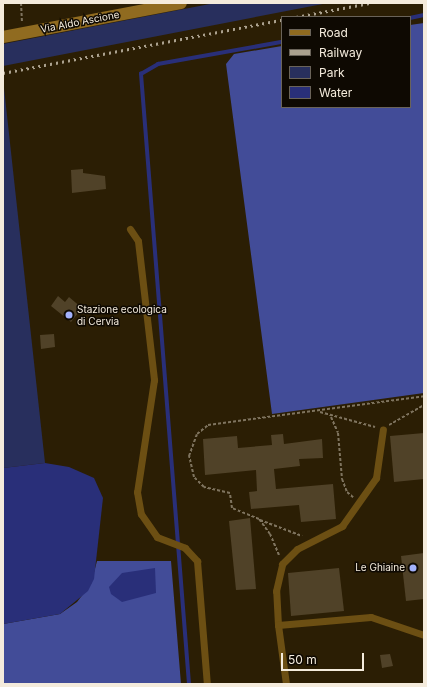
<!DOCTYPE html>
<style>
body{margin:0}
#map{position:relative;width:427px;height:687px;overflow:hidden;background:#2b1e04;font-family:Inter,sans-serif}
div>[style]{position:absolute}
.green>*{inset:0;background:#282f5d}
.forest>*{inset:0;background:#424c98}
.water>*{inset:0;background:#292f79}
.stream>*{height:3.5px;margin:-1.75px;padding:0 1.75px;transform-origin:1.75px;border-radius:1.75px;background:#292f79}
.building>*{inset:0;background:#504228}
.path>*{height:2px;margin-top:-1px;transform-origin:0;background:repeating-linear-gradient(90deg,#7f745f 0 3px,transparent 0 5px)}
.lane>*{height:7px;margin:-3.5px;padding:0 3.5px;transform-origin:3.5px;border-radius:3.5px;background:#6c4f13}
.secondary>*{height:12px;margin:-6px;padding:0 6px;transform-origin:6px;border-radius:6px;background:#906b20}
.rail>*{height:3px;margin-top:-1.5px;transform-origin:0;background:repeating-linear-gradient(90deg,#aba18e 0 2px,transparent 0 6px)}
.dots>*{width:11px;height:11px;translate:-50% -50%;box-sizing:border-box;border:2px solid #0e0902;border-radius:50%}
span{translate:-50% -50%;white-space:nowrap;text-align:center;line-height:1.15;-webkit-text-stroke:3px #0e0902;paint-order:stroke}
.street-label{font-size:10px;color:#f4ebdc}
.poi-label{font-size:10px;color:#f4ebdc}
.left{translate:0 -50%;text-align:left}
.right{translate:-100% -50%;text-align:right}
.frame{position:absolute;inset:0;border:4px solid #f4ebdc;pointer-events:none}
.legend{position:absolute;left:281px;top:16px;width:130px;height:92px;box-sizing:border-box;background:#0e0902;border:1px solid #6a6359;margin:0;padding:5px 7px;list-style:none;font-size:12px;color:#f4ebdc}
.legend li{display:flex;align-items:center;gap:8px;height:20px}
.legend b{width:20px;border:1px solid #6a6359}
.scale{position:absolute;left:281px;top:653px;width:83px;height:18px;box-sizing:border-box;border:2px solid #f4ebdc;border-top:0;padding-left:5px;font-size:12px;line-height:14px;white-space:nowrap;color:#f4ebdc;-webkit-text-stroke:3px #0e0902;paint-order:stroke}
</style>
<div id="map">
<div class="green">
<div style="clip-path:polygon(215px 3px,328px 3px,3px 66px,3px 44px)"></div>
<div style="clip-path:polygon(3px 79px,45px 463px,3px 468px)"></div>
</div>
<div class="forest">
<div style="clip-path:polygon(424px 23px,424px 393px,272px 414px,226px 64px,234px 54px,282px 46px,282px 107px,410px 107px,410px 25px)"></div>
<div style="clip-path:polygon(97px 561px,171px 561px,181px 684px,3px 684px,3px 624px,60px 614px,77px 602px,91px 584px)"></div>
</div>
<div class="water">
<div style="clip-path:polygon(45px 463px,69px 467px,94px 478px,103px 498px,94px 579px,88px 591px,60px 614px,3px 624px,3px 468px)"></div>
<div style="clip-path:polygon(155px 568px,156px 593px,122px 602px,111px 594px,109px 587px,122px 573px)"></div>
</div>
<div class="stream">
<div style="left:410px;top:18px;width:14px;rotate:-12deg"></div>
<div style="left:189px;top:684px;width:612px;rotate:-94.5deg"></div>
<div style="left:141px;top:74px;width:20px;rotate:-30deg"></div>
<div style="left:158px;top:64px;width:126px;rotate:-10.1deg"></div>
</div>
<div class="building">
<div style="clip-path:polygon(83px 169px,83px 173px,105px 176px,106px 189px,72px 193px,71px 170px)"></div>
<div style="clip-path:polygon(58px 296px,65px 302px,69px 297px,82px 308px,71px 322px,51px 306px)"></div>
<div style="clip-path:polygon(54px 334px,55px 347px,41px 349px,40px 335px)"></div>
<div style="clip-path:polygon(424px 433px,424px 479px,394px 482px,390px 436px)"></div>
<div style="clip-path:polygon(283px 434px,284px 444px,322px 439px,323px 458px,299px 459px,300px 466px,274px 469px,276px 489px,333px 484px,336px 519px,301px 522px,299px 505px,251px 509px,249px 492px,257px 491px,256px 470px,205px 475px,203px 439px,237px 436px,238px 448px,272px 445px,271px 435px)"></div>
<div style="clip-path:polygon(250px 518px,256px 589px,236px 590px,229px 521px)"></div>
<div style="clip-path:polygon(424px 553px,424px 599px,406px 601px,401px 556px)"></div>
<div style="clip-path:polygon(339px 568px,344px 611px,291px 616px,288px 573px)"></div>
<div style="clip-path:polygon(390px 654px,393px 666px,382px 668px,380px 655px)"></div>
</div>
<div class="path">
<div style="left:21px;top:3px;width:19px;rotate:87deg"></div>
<div style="left:320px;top:412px;width:57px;rotate:15.3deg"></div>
<div style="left:331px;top:417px;width:17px;rotate:66deg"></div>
<div style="left:338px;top:433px;width:46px;rotate:85deg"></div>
<div style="left:342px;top:479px;width:14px;rotate:69deg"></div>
<div style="left:347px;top:492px;width:8px;rotate:40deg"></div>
<div style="left:389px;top:425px;width:40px;rotate:-29.7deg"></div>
<div style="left:260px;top:520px;width:45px;rotate:20.9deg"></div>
<div style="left:279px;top:555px;width:23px;rotate:-113deg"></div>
<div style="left:270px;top:534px;width:19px;rotate:-126deg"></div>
<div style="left:259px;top:519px;width:29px;rotate:-158deg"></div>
<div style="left:232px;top:508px;width:15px;rotate:-98deg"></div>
<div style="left:230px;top:493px;width:27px;rotate:-167deg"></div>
<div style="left:204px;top:487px;width:14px;rotate:-135deg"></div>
<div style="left:194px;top:477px;width:22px;rotate:-103deg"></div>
<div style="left:189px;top:456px;width:23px;rotate:-70deg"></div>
<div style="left:197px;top:434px;width:14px;rotate:-39deg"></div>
<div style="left:208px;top:425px;width:218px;rotate:-7.6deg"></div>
</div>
<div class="lane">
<div style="left:130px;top:229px;width:14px;rotate:56deg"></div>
<div style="left:138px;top:241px;width:140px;rotate:83.4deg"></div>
<div style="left:154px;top:380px;width:113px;rotate:98.6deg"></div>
<div style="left:137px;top:492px;width:22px;rotate:80deg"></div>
<div style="left:141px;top:514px;width:28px;rotate:55deg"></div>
<div style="left:157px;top:537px;width:30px;rotate:21deg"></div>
<div style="left:185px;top:548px;width:18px;rotate:47deg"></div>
<div style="left:197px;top:561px;width:123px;rotate:85.4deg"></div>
<div style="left:278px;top:625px;width:34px;rotate:-93deg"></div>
<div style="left:276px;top:591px;width:28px;rotate:-77deg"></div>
<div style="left:282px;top:564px;width:21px;rotate:-45deg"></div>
<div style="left:297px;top:549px;width:51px;rotate:-27.1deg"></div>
<div style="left:342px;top:526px;width:59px;rotate:-54.7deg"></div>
<div style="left:376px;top:478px;width:49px;rotate:-81.9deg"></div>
<div style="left:286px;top:684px;width:60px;rotate:-97.7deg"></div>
<div style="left:278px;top:625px;width:93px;rotate:-4.9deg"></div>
<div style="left:371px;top:617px;width:56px;rotate:18.8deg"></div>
</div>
<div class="secondary">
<div style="left:3px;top:37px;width:181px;rotate:-10.8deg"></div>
</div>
<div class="rail">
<div style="left:296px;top:17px;width:75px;rotate:-10.7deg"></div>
<div style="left:3px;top:73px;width:284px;rotate:-10.8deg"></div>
</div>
<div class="dots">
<div style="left:69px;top:315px;background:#a3b2fd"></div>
<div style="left:413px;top:568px;background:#a3b2fd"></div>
</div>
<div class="street-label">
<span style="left:80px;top:22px;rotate:-11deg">Via Aldo Ascione</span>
</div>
<div class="poi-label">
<span class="left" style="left:77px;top:315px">Stazione ecologica<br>di Cervia</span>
<span class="right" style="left:405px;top:568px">Le Ghiaine</span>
</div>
<div class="frame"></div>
<ul class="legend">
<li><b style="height:5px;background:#906b20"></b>Road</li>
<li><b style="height:5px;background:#aba18e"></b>Railway</li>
<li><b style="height:11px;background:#282f5d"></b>Park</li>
<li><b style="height:11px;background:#292f79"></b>Water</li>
</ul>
<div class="scale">50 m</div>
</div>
